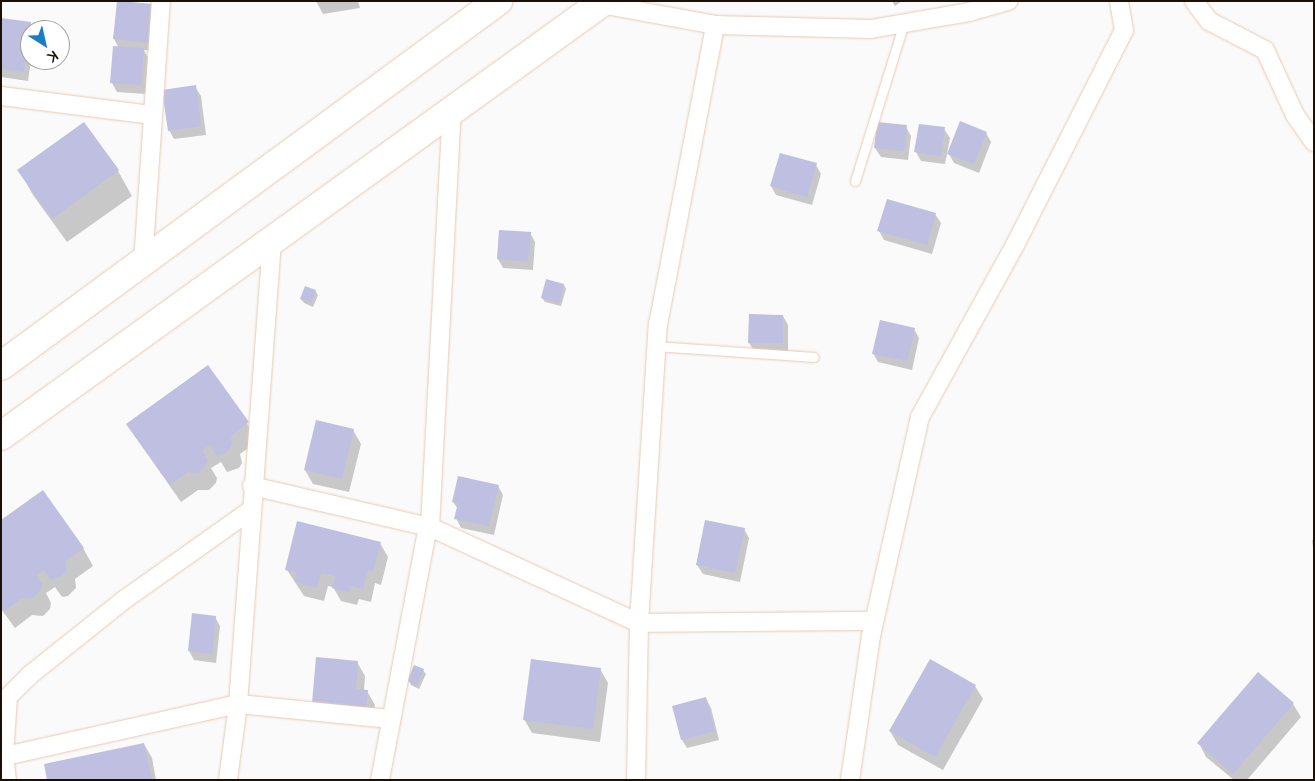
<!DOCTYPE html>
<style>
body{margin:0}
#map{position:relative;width:1315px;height:781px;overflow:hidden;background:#fafafa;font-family:Mulish,sans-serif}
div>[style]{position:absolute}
.shadow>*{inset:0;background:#0003}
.building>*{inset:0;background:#bebfe1}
.roads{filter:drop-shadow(0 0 1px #e8c9b3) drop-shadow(0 0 1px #e8c9b3)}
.service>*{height:9px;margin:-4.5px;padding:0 4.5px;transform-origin:4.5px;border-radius:4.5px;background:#fff}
.minor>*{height:18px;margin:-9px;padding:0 9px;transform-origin:9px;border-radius:9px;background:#fff}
.primary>*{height:28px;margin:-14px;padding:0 14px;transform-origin:14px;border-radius:14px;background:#fff}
span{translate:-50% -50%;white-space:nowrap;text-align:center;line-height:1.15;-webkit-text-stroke:4px #fff;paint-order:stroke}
.frame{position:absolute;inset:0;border:2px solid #1a1008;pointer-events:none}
.north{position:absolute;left:20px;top:20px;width:50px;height:50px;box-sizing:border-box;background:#fff;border:1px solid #a39f9c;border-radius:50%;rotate:145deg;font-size:14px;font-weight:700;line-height:20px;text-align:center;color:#1a1008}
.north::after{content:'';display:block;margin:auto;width:18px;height:22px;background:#197ec9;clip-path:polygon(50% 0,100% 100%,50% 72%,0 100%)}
</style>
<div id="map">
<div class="shadow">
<div style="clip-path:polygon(124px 1px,152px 5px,153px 51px,144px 50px,148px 58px,146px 94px,117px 92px,112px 83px,119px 48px,114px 39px)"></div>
<div style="clip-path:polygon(316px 1px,358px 1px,360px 8px,323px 14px)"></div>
<div style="clip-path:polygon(797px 1px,860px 1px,860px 2px,798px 2px)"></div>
<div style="clip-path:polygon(892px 1px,902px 1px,895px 6px)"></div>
<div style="clip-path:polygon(1px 19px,30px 23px,34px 30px,30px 30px,31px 60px,28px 81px,1px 77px)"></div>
<div style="clip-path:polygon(195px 87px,201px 96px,206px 135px,174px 139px,169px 130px)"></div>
<div style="clip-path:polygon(83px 123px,118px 171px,132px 196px,67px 242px,33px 195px,19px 170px)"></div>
<div style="clip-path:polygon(906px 127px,911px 136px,908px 160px,881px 157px,875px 148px)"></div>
<div style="clip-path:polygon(944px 129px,950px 138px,945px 164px,921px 161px,916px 152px)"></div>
<div style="clip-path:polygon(986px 133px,991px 142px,979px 173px,954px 163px,949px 154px)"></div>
<div style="clip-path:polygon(816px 165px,821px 174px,812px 205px,776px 195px,771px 186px)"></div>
<div style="clip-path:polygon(935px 214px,941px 223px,932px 254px,884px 240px,879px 231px)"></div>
<div style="clip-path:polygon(530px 233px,535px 242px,533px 270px,503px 268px,498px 259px)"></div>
<div style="clip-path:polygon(564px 285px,566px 289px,561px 306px,545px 302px,542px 298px)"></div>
<div style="clip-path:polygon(315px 291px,318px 295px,313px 307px,304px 303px,301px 299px)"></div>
<div style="clip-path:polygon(750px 316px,783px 316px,788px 325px,788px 352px,755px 352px,749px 343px)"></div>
<div style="clip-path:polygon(914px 329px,919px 338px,912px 370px,878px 362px,873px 353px)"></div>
<div style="clip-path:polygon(208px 367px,259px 441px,240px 454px,242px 463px,239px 468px,227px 472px,221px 462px,211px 468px,217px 478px,216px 483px,209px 490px,198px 490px,181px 502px,127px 425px)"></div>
<div style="clip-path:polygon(353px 430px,361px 444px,349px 492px,313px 484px,305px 470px)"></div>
<div style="clip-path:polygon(498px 486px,503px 495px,494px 535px,461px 528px,456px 518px,458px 509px,453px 502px)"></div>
<div style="clip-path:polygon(1px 521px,83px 548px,93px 566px,75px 579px,76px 588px,68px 596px,62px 597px,55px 587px,46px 593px,51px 603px,50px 609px,43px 616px,32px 615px,15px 628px,1px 609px)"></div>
<div style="clip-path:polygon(744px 529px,749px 538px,740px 582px,703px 574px,697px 565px)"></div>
<div style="clip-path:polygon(1312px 540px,1314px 540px,1314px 555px)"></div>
<div style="clip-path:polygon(380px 543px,388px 557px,381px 585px,375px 583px,371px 602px,359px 599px,357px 605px,341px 601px,333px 587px,328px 586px,324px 601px,304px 596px,287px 570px)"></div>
<div style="clip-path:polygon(193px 615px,215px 617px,220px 626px,216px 663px,194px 660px,189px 651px)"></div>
<div style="clip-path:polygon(357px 662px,365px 676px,364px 691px,367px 691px,375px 705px,373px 721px,321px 717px)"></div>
<div style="clip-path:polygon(600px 669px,608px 683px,600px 742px,532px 733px,524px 719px)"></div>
<div style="clip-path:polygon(423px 670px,426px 674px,419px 689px,411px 685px,409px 681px)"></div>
<div style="clip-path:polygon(975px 686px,983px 699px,943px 770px,898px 745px,890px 731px)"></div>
<div style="clip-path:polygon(706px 699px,711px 708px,719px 740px,687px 748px,682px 740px)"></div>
<div style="clip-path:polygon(1293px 704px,1301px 717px,1247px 780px,1234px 780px,1206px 757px,1199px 743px)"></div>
<div style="clip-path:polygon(144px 744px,152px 758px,156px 780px,48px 780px)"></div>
</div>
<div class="building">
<div style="clip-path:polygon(117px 1px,153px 4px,149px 43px,113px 39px)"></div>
<div style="clip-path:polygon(1px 18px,31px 22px,24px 72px,1px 69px)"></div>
<div style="clip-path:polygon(113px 46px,144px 48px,141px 85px,110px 83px)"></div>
<div style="clip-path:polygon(196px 85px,201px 126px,168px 131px,162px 90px)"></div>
<div style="clip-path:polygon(960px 121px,987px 132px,974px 164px,947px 154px)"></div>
<div style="clip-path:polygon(84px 122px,119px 170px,52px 219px,17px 170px)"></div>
<div style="clip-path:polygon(877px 122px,907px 125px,904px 151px,874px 148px)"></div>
<div style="clip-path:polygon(919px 124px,945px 127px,941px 156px,914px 152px)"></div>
<div style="clip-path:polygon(780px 153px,817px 163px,807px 197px,770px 186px)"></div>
<div style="clip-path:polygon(887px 199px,936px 213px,927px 245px,877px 231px)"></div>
<div style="clip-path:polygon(499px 230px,531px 232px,528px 262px,497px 259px)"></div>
<div style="clip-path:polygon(546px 279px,564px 284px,559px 303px,541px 298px)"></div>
<div style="clip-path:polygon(305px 286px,316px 290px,311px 303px,300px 299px)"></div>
<div style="clip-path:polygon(749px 314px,783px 315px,783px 343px,748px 343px)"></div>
<div style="clip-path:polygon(880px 320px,915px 328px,907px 361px,872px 354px)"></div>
<div style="clip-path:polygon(208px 365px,249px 422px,231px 436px,232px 444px,229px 450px,223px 454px,216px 455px,210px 445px,202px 450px,208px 461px,206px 465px,199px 473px,188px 472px,170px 485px,126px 424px)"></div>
<div style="clip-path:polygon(316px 420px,354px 429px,342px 479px,304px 470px)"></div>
<div style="clip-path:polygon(458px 476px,499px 485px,489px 526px,454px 519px,458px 503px,452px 502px)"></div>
<div style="clip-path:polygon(43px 490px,84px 548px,65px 561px,67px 570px,63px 575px,50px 580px,44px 570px,36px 575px,42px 584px,40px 591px,33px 598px,22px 598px,4px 611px,1px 607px,1px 520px)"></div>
<div style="clip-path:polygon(705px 520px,745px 528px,735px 573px,696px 565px)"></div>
<div style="clip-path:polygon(297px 521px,381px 542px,373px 572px,368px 570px,363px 589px,351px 586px,349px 592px,332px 588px,335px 576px,321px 573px,317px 588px,295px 582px,297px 573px,285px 570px)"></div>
<div style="clip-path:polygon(192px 613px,216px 616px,212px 654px,188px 651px)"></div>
<div style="clip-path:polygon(316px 657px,358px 661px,356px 689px,368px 690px,366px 708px,312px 703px)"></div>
<div style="clip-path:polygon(531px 659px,601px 668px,593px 729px,523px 720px)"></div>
<div style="clip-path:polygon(930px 659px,976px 685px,935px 757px,889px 731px)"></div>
<div style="clip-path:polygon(414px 665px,424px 669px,417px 685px,407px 681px)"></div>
<div style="clip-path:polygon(1258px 672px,1294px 703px,1233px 774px,1197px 743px)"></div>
<div style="clip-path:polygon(706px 697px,715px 731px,681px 740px,672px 706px)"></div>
<div style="clip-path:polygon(144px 743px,152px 780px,47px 780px,44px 764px)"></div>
</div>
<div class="roads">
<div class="service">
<div style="left:855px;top:181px;width:165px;rotate:-72.8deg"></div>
<div style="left:656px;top:346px;width:158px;rotate:4deg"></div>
</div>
<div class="minor">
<div style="left:1194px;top:1px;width:25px;rotate:53deg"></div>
<div style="left:1209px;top:21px;width:63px;rotate:27.4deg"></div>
<div style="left:1265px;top:50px;width:72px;rotate:65.2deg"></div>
<div style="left:1295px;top:115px;width:33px;rotate:55deg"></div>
<div style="left:600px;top:4px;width:117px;rotate:10.3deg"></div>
<div style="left:715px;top:25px;width:156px;rotate:1.5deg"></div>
<div style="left:871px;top:29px;width:99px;rotate:-9.8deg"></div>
<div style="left:969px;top:12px;width:41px;rotate:-15.8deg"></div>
<div style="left:1px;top:96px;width:152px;rotate:7.2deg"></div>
<div style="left:143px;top:263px;width:263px;rotate:-86.1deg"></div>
<div style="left:252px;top:486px;width:183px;rotate:13deg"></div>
<div style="left:430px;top:527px;width:230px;rotate:24.7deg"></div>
<div style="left:639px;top:623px;width:235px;rotate:-0.5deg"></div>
<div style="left:430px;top:527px;width:417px;rotate:-87deg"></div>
<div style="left:1px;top:757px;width:243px;rotate:-12.6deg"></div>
<div style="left:238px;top:704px;width:153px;rotate:5.6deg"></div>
<div style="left:7px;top:780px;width:23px;rotate:-97deg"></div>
<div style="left:4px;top:757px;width:60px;rotate:-86.2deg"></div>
<div style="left:8px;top:697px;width:31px;rotate:-45deg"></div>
<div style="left:30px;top:675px;width:120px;rotate:-38.6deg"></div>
<div style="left:124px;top:600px;width:156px;rotate:-35.3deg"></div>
<div style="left:228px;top:780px;width:77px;rotate:-82.5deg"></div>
<div style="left:238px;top:704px;width:464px;rotate:-85.8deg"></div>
<div style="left:380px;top:780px;width:258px;rotate:-79.3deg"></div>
<div style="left:636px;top:780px;width:157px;rotate:-88.9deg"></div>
<div style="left:639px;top:623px;width:299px;rotate:-86.4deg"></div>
<div style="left:658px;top:325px;width:305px;rotate:-79.2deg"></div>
<div style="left:850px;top:780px;width:146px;rotate:-81.7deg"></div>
<div style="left:871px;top:636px;width:224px;rotate:-77.4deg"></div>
<div style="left:920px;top:417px;width:196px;rotate:-61.1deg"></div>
<div style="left:1015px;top:245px;width:241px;rotate:-63.1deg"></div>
<div style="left:1124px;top:30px;width:29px;rotate:-100deg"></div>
</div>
<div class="primary">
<div style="left:1px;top:366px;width:617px;rotate:-36.29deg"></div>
<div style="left:1px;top:436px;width:744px;rotate:-35.81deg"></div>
</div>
</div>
<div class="frame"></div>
<div class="north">K</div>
</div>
